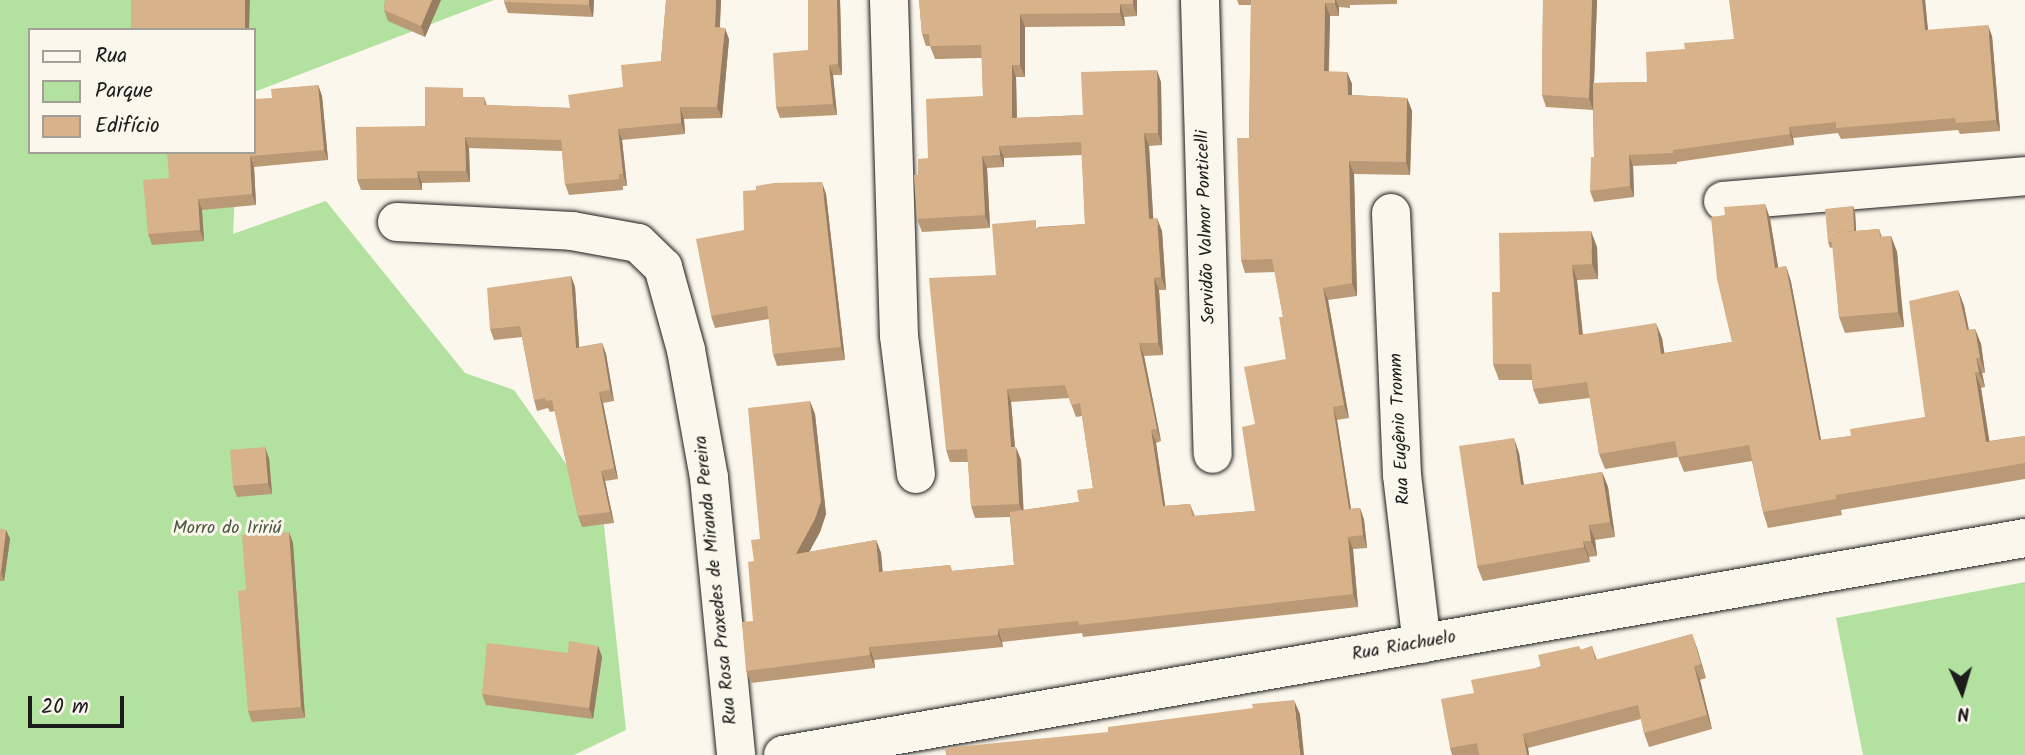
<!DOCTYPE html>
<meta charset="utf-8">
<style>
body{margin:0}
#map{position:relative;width:2025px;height:755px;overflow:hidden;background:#fbf7ec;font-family:Kalam,sans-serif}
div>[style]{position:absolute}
.green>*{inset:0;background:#b3e19f}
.roads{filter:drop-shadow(0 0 2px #1c1c1c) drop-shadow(0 0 2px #1c1c1c)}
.street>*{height:38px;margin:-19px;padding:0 19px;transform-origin:19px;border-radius:19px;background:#fbf7ec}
.wall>*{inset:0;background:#ba9977}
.shaded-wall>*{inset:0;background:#977d61}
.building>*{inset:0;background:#d8b28a}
span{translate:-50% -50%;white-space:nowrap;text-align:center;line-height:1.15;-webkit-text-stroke:6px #fbf7ec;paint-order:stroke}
.street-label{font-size:18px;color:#1c1c1c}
.park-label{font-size:18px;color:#495743}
.legend{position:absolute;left:28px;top:28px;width:228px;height:126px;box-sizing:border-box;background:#fbf7ec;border:2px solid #a29f99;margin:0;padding:9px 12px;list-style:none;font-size:21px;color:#1c1c1c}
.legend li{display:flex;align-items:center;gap:14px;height:35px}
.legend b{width:35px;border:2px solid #a29f99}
.north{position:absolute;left:1927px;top:657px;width:70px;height:70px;-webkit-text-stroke:5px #fbf7ec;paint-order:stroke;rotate:176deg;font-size:19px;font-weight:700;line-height:28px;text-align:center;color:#1c1c1c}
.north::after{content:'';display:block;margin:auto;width:24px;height:32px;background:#1c1c1c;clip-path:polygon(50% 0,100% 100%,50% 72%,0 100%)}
.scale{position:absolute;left:28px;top:696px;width:96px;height:32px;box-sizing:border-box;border:4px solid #1c1c1c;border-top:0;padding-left:9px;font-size:21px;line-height:24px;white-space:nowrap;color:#1c1c1c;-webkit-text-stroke:5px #fbf7ec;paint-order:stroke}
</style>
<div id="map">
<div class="green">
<div style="clip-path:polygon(0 0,494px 0,254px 92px,254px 30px,30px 30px,30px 152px,237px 152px,233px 234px,326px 201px,465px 373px,514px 390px,603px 516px,626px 730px,574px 755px,0 755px)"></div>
<div style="clip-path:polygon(2025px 582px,2025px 755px,1863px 755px,1836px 618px)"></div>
</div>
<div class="roads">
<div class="street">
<div style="left:889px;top:0;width:336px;rotate:88.3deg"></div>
<div style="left:899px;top:336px;width:139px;rotate:83deg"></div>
<div style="left:1200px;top:0;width:454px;rotate:88.4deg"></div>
<div style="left:1723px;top:201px;width:303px;rotate:-4.7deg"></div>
<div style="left:1391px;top:213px;width:262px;rotate:87.6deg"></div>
<div style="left:1402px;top:475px;width:170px;rotate:83.3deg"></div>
<div style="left:397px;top:222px;width:175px;rotate:2.9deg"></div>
<div style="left:572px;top:231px;width:67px;rotate:10.3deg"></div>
<div style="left:638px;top:243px;width:35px;rotate:44deg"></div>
<div style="left:663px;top:267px;width:86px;rotate:74.5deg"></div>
<div style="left:686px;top:350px;width:130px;rotate:79.8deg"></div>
<div style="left:709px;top:478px;width:278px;rotate:84.4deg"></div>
<div style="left:783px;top:755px;width:1261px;rotate:-9.91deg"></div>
</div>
</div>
<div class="wall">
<div style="clip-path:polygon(385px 0,441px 0,425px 37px,388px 21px,384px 10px)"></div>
<div style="clip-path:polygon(594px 0,593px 17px,508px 13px,504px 2px)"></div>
<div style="clip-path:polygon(666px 0,721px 0,720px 27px,729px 39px,722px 118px,684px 119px,685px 134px,622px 140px,627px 186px,623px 186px,623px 190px,569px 195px,565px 184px,562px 151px,469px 148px,470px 182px,422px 183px,422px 190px,361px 190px,357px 179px,425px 126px,466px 97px,484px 97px,487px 105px,570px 108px,623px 87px,661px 61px)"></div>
<div style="clip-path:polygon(808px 0,840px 0,842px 75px,833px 75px,837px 115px,780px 118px,776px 107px,808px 50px)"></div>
<div style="clip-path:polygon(evenodd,919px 0,1137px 0,1137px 16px,1124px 17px,1125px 26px,1025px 27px,1025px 77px,1016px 77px,1017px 118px,1083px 115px,1161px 82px,1162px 145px,1149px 146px,1153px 219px,1162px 231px,1166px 290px,1159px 290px,1163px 355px,1144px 356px,1161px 441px,1156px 443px,1165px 506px,1190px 504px,1195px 516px,1255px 511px,1255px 424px,1286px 359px,1283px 317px,1275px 272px,1245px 273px,1241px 260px,1249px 138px,1251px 5px,1239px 5px,1237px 0,1397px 0,1397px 4px,1350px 5px,1350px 8px,1339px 7px,1339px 16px,1330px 16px,1329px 72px,1347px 72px,1352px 84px,1352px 95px,1407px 98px,1412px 111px,1410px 175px,1354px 174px,1357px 296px,1328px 300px,1349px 418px,1337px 420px,1351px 509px,1360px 508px,1364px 520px,1367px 548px,1353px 549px,1358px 607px,1083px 637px,1082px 633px,1002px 642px,1003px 647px,874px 660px,875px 668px,751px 683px,746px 671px,753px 621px,754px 561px,760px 539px,815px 414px,826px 514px,820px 532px,809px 552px,876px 540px,881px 553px,882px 572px,950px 565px,952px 571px,1014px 565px,1010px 517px,975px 518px,971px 506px,968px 462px,950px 462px,946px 450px,996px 275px,1038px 227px,1085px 224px,1082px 155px,1004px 158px,1004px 167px,987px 168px,990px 228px,922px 232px,917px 219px,918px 175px,928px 158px,983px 96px,982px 58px,935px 59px,930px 46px,926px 46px,922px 34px,919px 0,1069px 398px,1076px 417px,1082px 416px,1093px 488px,1079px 502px,1023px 510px,1021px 460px,1015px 447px,1011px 402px,1069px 398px)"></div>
<div style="clip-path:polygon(1543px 0,1597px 0,1594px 83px,1647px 82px,1685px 49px,1925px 0,1928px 30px,1992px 36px,2000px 131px,1960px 134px,1958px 130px,1841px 139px,1838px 133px,1793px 138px,1794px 145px,1677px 162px,1677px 164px,1633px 166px,1634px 197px,1594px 202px,1590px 191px,1594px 157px,1593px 110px,1546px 107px,1542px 95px)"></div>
<div style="clip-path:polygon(318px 85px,322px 96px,328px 160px,254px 167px,256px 205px,202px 210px,204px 241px,152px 245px,148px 234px,169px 178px,272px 98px)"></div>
<div style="clip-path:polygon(826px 194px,845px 360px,777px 366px,773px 354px,769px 319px,715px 328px,711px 316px,744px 230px)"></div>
<div style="clip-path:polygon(1765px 204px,1770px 219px,1778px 268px,1786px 266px,1791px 282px,1821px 440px,1851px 436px,1925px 417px,1958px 290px,1964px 306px,1969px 330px,1975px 329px,1981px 344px,1985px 373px,1982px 373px,1985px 387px,1981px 388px,1989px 441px,2025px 436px,2025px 479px,1841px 510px,1842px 515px,1768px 528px,1763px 512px,1752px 461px,1684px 472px,1678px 457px,1605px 469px,1599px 454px,1590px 398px,1539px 404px,1533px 389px,1532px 380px,1499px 380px,1493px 364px,1500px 292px,1597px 247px,1598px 279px,1577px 280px,1583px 334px,1662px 338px,1664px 353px,1732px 342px,1725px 215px)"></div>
<div style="clip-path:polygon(1853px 206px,1855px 212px,1856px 231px,1879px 229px,1882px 237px,1891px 236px,1897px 252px,1904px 327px,1845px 333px,1839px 317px,1833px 247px,1830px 248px,1828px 242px)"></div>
<div style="clip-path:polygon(571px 276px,575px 287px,579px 347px,602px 343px,606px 354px,614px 401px,603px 403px,618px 479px,605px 481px,614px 523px,582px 527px,578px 516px,555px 411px,550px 412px,548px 408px,537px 411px,534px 400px,522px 337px,494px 340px,490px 329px)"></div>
<div style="clip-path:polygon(1519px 453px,1524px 485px,1602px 472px,1608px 487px,1615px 537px,1595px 540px,1597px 556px,1589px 557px,1590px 562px,1483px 581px,1477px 566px)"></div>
<div style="clip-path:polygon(269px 458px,272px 494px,237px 497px,233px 486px)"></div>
<div style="clip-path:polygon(0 529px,6px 530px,10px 539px,4px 581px,0 581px)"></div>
<div style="clip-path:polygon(289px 532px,293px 543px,305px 718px,252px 722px,248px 711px,246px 590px)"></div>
<div style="clip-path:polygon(1692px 634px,1706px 678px,1700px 680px,1712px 729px,1649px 747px,1644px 733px,1641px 719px,1528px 748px,1529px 755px,1452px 755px,1450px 748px,1474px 693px,1581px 650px,1592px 646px,1597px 660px)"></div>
<div style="clip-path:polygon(598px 646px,602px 657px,593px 719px,486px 705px,482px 694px,568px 653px)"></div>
</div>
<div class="shaded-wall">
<div style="clip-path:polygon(245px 0,250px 0,249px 30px,245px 30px)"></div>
<div style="clip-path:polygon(432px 0,441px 0,425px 37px,421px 26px)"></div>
<div style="clip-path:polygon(589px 0,594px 0,593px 17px,589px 5px)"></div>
<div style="clip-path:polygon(716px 0,721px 0,719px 38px,715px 27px)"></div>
<div style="clip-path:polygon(837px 0,840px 0,842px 75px,838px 64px)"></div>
<div style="clip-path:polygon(1133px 0,1137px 0,1137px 16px,1133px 4px)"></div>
<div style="clip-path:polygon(1335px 0,1336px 0,1339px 7px,1339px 16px,1335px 3px)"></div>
<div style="clip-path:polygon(1592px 0,1597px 0,1593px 110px,1589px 98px)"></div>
<div style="clip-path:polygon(1922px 0,1925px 0,1929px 41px,1925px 30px)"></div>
<div style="clip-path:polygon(1325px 3px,1330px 16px,1328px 84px,1324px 71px)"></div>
<div style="clip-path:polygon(1120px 4px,1124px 17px,1125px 26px,1120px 13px)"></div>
<div style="clip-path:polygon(1020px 14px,1025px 27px,1025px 77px,1020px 65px)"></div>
<div style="clip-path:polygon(1988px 25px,1992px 36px,2000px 131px,1996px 120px)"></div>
<div style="clip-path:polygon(725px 28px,729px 39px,722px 118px,717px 107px)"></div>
<div style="clip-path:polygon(829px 65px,833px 75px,837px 115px,833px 104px)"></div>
<div style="clip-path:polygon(1012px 65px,1016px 77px,1017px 130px,1012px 118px)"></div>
<div style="clip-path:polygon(1157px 70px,1161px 82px,1162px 145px,1158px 133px)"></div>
<div style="clip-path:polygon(1347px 72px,1352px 84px,1352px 107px,1348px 95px)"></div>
<div style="clip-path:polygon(318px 85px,322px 96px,328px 160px,324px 150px)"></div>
<div style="clip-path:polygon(1407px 98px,1412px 111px,1410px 175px,1406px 162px)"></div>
<div style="clip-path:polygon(680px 107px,684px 119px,685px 134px,681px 123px)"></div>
<div style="clip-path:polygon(1789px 127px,1793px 138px,1794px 145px,1790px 134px)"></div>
<div style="clip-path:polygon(618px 129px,622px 140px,627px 186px,623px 174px)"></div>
<div style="clip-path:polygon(1144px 133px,1149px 146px,1154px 231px,1149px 219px)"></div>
<div style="clip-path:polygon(465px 137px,469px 148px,470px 182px,466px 171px)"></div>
<div style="clip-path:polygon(999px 146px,1004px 158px,1004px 167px,1000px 155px)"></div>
<div style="clip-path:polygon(1629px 155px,1633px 166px,1634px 197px,1630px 186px)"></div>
<div style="clip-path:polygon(250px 156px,254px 167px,256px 205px,252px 194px)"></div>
<div style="clip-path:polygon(982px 156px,987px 168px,990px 228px,985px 215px)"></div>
<div style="clip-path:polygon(1349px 161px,1354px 174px,1357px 296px,1352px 283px)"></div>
<div style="clip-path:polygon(417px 171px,422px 183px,422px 190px,418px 178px)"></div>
<div style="clip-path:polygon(822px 182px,826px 194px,845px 360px,841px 347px)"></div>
<div style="clip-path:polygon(198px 199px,202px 210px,204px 241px,200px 230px)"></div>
<div style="clip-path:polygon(1765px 204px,1770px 219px,1781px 284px,1775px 268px)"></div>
<div style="clip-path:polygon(1853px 206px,1855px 212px,1857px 244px,1855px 238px)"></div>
<div style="clip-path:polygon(1157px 218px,1162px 231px,1166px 290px,1161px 277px)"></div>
<div style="clip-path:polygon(1591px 231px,1597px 247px,1598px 279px,1592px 264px)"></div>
<div style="clip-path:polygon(1891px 236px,1897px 252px,1904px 327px,1898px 312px)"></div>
<div style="clip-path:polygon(1572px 265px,1577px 280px,1584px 350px,1579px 335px)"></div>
<div style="clip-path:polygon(1786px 266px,1791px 282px,1824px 456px,1819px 440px)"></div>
<div style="clip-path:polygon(571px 276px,575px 287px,580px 359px,576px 348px)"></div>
<div style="clip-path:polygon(1154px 278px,1159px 290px,1163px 355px,1158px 343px)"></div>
<div style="clip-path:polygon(1323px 288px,1328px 300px,1349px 418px,1344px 405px)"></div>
<div style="clip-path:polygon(1958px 290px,1964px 306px,1972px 346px,1967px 330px)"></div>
<div style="clip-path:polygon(1656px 323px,1662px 338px,1667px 369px,1661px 354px)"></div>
<div style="clip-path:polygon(1975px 329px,1981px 344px,1985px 373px,1980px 358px)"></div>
<div style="clip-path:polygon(602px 343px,606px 354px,614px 401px,610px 390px)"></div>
<div style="clip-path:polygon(1139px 343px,1144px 356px,1161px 441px,1157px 429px)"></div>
<div style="clip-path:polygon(1976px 358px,1982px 373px,1985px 387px,1979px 372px)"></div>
<div style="clip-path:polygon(1975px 372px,1981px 388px,1992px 457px,1986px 442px)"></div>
<div style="clip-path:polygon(1007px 389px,1011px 402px,1016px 460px,1011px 447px)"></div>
<div style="clip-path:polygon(599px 392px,603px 403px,618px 479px,614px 468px)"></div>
<div style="clip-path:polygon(810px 401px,815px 414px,826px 514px,820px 532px,801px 567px,796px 554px)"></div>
<div style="clip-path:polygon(1333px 407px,1337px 420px,1353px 522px,1349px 509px)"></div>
<div style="clip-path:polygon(1151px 430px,1156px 443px,1167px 518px,1163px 506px)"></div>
<div style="clip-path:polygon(1514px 438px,1519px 453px,1526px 500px,1521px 485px)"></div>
<div style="clip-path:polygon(265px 447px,269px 458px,272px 494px,268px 483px)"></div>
<div style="clip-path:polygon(1016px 447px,1021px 460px,1024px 517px,1019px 504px)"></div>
<div style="clip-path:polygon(601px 471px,605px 481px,614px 523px,610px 512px)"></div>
<div style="clip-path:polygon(1602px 472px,1608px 487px,1615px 537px,1610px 522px)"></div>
<div style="clip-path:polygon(1360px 508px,1364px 520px,1367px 548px,1363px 535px)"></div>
<div style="clip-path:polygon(1589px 525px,1595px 540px,1597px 556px,1591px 541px)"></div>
<div style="clip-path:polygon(6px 530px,10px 539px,4px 581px,1px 572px)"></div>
<div style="clip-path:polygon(289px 532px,293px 543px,305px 718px,301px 707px)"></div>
<div style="clip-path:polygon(1348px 537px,1353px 549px,1358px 607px,1353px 594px)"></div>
<div style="clip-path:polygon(876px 540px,881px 553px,884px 585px,879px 572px)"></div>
<div style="clip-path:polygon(1583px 541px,1589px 557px,1590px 562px,1584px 547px)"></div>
<div style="clip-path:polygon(998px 629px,1002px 642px,1003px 647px,998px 635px)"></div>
<div style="clip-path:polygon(1692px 634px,1697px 648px,1706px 678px,1701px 664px)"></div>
<div style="clip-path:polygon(598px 646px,602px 657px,593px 719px,589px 708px)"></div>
<div style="clip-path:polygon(869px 647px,874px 660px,875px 668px,870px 655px)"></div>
<div style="clip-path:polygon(1694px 666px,1700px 680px,1712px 729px,1707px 715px)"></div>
<div style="clip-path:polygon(1294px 700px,1300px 714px,1304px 755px,1300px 755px)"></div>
<div style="clip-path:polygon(1523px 734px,1528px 748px,1529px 755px,1527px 755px)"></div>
</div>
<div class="building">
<div style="clip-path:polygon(131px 0,245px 0,245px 30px,131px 30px)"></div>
<div style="clip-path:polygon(385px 0,432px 0,421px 26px,384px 10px)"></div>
<div style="clip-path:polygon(504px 0,589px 0,589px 5px,504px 2px)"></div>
<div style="clip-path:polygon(666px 0,716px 0,715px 27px,725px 28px,717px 107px,680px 107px,681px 123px,618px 129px,623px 174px,619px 174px,619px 179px,565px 184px,561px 140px,465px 137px,466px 171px,417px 171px,418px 178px,357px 179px,356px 127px,425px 126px,425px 87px,463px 88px,463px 97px,484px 97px,484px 105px,570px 108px,568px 95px,623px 87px,621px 65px,661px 61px)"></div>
<div style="clip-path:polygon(808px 0,837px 0,838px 64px,829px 65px,833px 104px,776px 107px,773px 53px,808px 50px)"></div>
<div style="clip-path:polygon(919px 0,1133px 0,1133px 4px,1120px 4px,1120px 13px,1020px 14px,1020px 65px,1012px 65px,1012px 118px,1083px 115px,1081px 72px,1157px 70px,1158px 133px,1144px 133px,1149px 219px,1157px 218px,1161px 277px,1154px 278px,1158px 343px,1139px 343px,1157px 429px,1151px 430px,1163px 506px,1190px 504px,1192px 516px,1255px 511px,1242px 427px,1255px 424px,1244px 367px,1286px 359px,1279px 317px,1283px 317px,1272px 259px,1241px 260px,1237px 138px,1249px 138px,1251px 0,1335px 0,1335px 3px,1325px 3px,1324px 71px,1347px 72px,1348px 95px,1407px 98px,1406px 162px,1349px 161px,1352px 283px,1323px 288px,1344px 405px,1333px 407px,1349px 509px,1360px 508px,1363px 535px,1348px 537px,1353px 594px,1079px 625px,1078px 621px,998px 629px,998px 635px,869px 647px,870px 655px,746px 671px,742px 622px,753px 621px,748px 562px,754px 561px,751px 540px,760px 539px,748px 408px,810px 401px,821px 501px,815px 519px,796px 554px,876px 540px,879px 572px,950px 565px,951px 571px,1014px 565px,1010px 512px,1079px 502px,1077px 490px,1093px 488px,1080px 403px,1071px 405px,1065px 385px,1007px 389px,1011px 447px,1016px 447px,1019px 504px,971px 506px,967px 449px,946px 450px,929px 278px,996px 275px,992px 224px,1036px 220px,1036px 228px,1085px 224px,1081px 142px,999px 146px,1000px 155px,982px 156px,985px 215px,917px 219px,914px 175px,918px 175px,918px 159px,928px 158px,926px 99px,983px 96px,981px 45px,930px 46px,929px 34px,922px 34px)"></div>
<div style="clip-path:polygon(1543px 0,1592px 0,1589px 98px,1542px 95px)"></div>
<div style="clip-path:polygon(1729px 0,1922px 0,1925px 30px,1988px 25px,1996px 120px,1956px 123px,1955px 118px,1836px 128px,1836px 122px,1789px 127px,1790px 134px,1673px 150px,1673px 153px,1629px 155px,1630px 186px,1590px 191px,1591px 157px,1594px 157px,1593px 83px,1647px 82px,1646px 52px,1685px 49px,1684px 43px,1734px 39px)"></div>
<div style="clip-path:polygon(318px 85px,324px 150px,250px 156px,252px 194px,198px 199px,200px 230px,148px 234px,143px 180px,169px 178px,167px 152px,254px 152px,254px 99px,272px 98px,271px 89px)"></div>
<div style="clip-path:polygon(822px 182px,841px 347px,773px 354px,767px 306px,711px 316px,696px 239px,744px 230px,743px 191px,756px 190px,756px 186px,774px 183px)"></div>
<div style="clip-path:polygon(1765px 204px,1775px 268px,1786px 266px,1819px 440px,1851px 436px,1850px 429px,1925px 417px,1909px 301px,1958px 290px,1967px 330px,1975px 329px,1980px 358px,1976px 358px,1979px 372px,1975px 372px,1986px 442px,2025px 436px,2025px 463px,1836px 495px,1836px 499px,1763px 512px,1749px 445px,1678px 457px,1675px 441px,1599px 454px,1587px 382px,1533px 389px,1531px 364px,1493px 364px,1492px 292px,1500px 292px,1499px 233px,1591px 231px,1592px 264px,1572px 265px,1579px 335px,1656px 323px,1661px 354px,1732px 342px,1717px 279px,1711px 217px,1725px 215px,1724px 207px)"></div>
<div style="clip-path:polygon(1853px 206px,1854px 231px,1831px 233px,1832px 242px,1828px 242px,1825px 209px)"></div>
<div style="clip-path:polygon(1879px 229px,1880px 237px,1891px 236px,1898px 312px,1839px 317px,1831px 233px)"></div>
<div style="clip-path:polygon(571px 276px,576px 348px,602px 343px,610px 390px,599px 392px,614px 468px,601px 471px,610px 512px,578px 516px,552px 400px,546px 401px,545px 398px,534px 400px,520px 326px,490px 329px,487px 288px)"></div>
<div style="clip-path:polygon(1514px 438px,1521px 485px,1602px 472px,1610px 522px,1589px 525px,1591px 541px,1583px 541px,1584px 547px,1477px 566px,1459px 446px)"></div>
<div style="clip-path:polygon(265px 447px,268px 483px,233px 486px,230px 450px)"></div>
<div style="clip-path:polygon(0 529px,6px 530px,1px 572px,0 572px)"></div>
<div style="clip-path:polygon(289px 532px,301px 707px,248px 711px,238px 591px,246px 590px,242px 535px)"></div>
<div style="clip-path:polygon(1692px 634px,1701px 664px,1694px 666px,1707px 715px,1644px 733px,1638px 705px,1523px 734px,1527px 755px,1479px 755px,1477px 743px,1450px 748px,1441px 699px,1474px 693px,1471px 680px,1541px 667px,1538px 655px,1579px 646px,1581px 650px,1592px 646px,1595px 660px)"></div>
<div style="clip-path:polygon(569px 641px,598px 646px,589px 708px,482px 694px,487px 643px,568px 653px)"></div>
<div style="clip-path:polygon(1294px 700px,1300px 755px,946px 755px,945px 748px,1108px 732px,1108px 727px,1253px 708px,1252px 704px)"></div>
</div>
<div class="street-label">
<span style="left:1207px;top:227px;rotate:-92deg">Servidão Valmor Ponticelli</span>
<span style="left:1401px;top:429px;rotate:-93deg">Rua Eugênio Tromm</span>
<span style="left:717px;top:580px;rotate:-96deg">Rua Rosa Praxedes de Miranda Pereira</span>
<span style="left:1404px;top:647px;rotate:-10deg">Rua Riachuelo</span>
</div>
<div class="park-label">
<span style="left:227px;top:529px">Morro do Iririú</span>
</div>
<ul class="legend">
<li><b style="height:9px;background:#fbf7ec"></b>Rua</li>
<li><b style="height:19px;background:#b3e19f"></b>Parque</li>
<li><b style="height:19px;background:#d8b28a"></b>Edifício</li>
</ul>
<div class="north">N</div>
<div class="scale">20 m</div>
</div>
